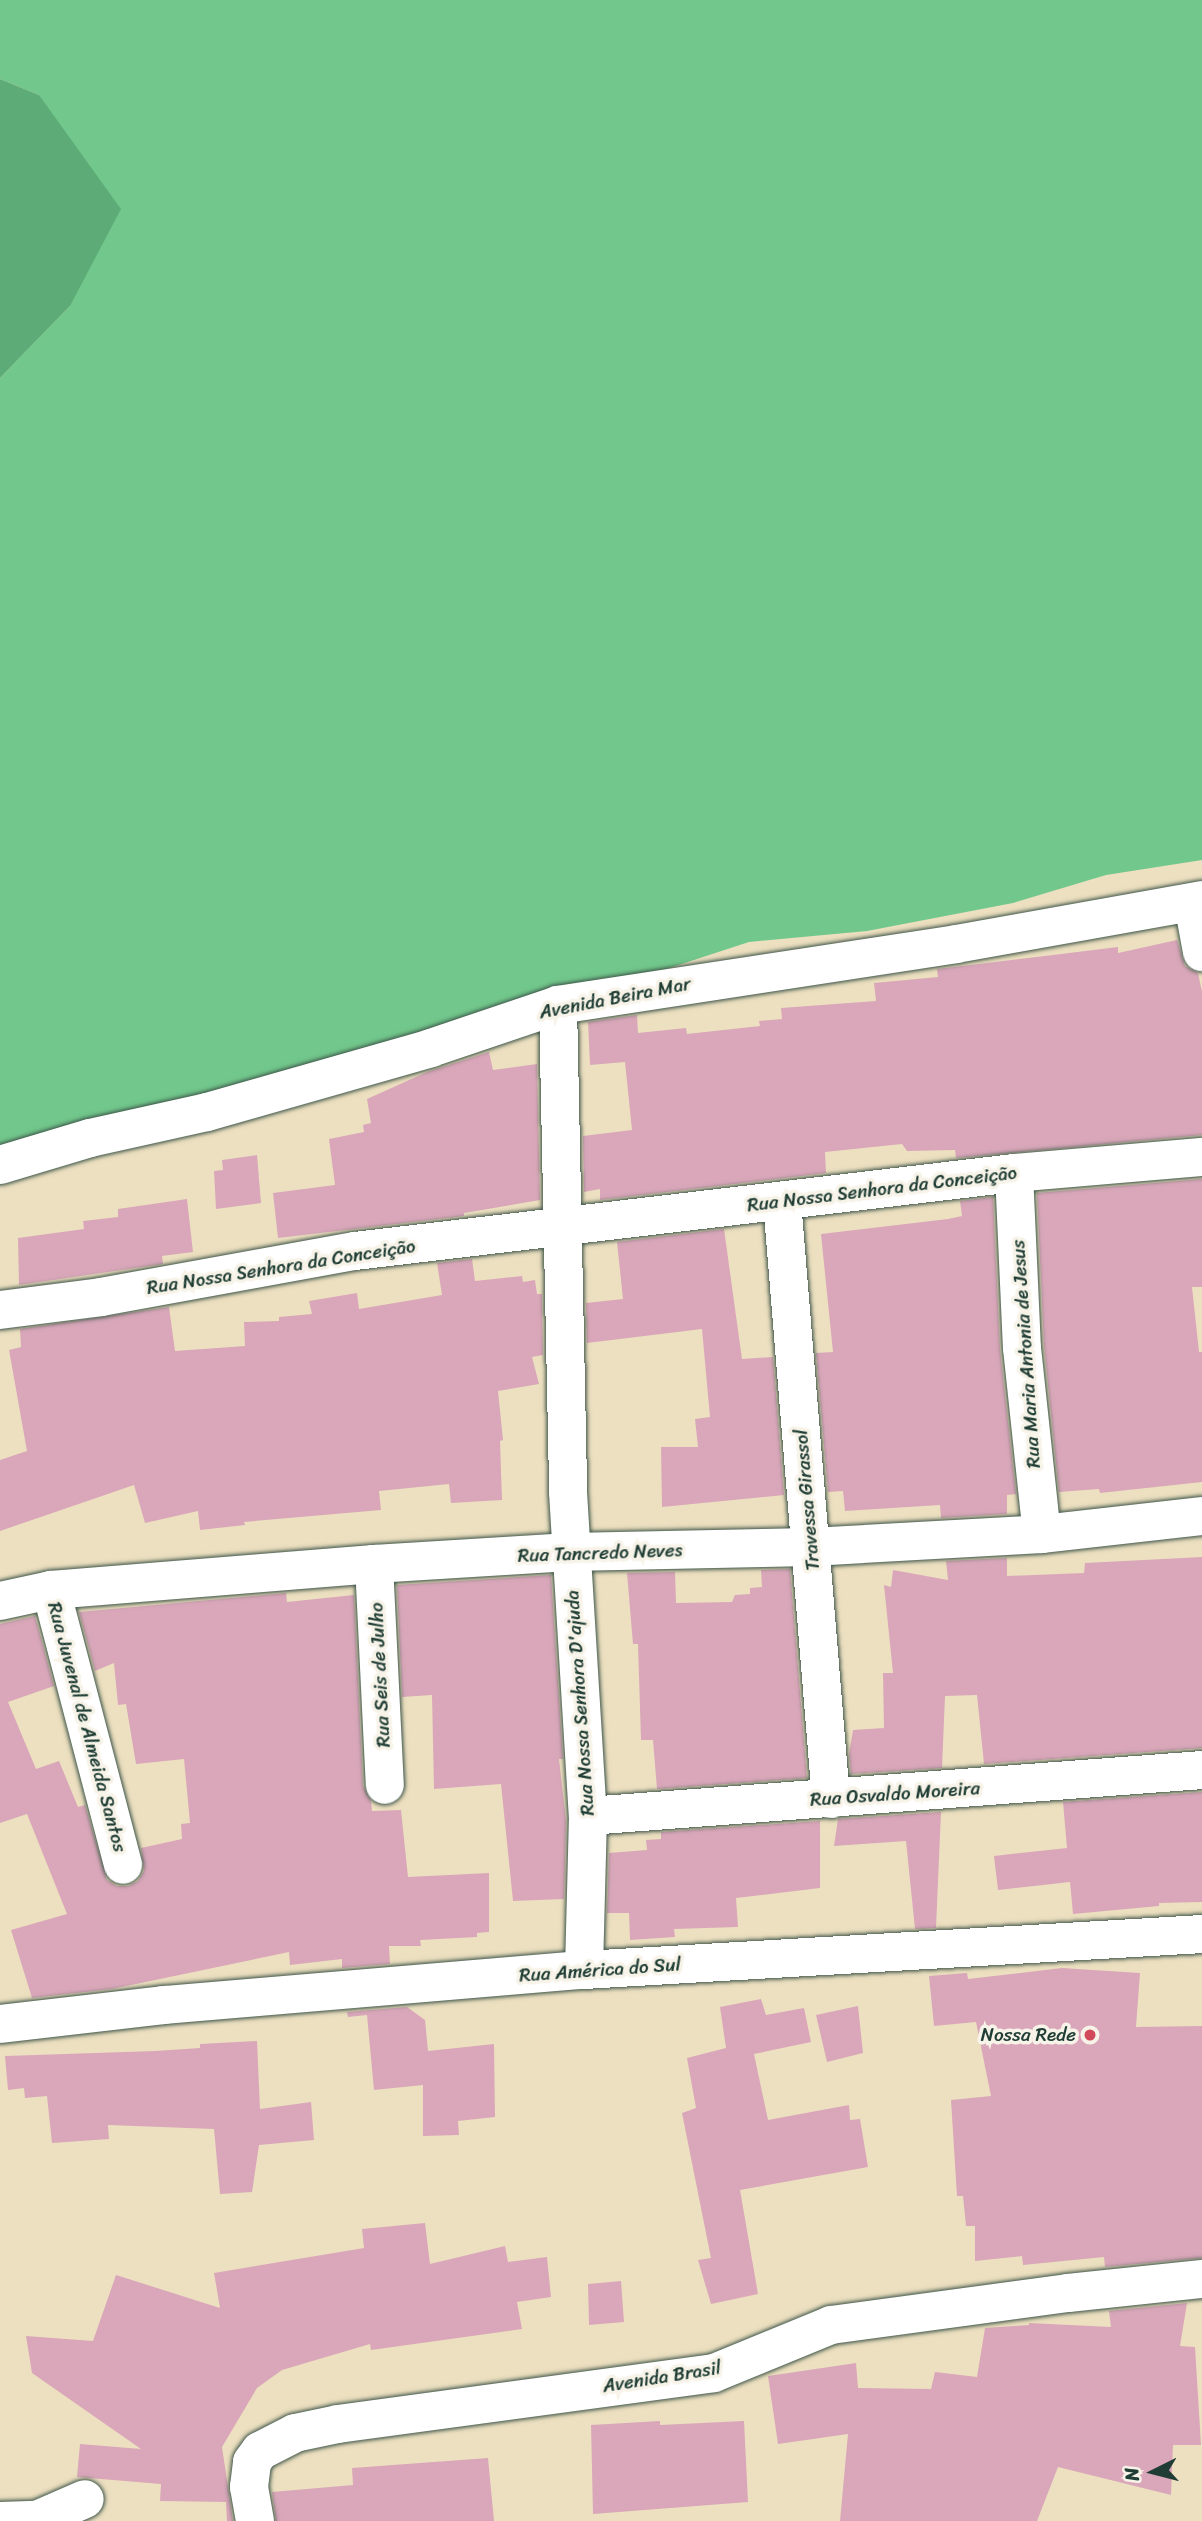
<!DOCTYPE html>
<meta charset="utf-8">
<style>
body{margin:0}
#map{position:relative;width:1202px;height:2521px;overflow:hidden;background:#ede0c0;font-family:Sriracha,sans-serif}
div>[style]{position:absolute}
.green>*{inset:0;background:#72c88c}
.forest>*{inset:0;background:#5dac78}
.building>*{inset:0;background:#d9a7b9}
.roads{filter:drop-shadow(0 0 2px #3e5549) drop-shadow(0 0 2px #3e5549)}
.minor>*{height:38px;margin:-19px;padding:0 19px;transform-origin:19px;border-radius:19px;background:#fff}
.dots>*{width:19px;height:19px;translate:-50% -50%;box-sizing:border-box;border:4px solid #f7f3e8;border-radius:50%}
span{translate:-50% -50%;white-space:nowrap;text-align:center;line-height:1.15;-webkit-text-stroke:7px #f7f3e8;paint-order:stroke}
.street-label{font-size:19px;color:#1f3d34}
.poi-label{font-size:19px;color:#1f3d34}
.right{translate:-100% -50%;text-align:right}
.north{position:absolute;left:1118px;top:2437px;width:70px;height:70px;-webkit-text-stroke:5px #f7f3e8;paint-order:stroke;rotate:264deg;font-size:19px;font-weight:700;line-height:28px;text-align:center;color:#1f3d34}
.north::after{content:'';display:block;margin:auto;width:24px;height:32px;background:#1f3d34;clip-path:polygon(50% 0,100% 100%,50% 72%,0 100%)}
</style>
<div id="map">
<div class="green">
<div style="clip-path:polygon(0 0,1202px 0,1202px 860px,1106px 875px,1013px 903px,867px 931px,749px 942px,605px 989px,0 1148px,0 378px,70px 306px,39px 95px,0 79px)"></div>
</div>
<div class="forest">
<div style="clip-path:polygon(0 79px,39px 95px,121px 209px,70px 306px,0 378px)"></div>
</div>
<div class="building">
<div style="clip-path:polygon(1177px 940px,1185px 966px,1198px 973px,1202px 992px,1202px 1135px,956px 1158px,955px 1150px,907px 1151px,902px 1144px,825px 1152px,826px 1173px,600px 1200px,600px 1189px,584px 1192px,583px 1136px,632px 1130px,625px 1062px,590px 1065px,588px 1022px,637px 1015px,638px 1033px,686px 1028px,687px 1034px,760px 1026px,759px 1021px,782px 1019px,781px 1008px,876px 1001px,874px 983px,938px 977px,937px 969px,1118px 947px,1118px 953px)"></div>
<div style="clip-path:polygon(489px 1052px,493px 1070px,537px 1064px,540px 1200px,464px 1213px,464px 1216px,278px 1238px,273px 1193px,335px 1185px,329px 1139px,364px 1132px,363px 1125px,371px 1123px,367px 1099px,427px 1072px)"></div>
<div style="clip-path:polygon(257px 1155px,261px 1203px,216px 1209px,214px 1171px,223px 1170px,222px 1160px)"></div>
<div style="clip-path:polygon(1202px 1179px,1202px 1287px,1192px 1287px,1199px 1352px,1202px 1352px,1202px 1482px,1100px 1493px,1099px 1489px,1059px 1492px,1044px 1346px,1037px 1193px)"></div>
<div style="clip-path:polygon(993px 1197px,1000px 1349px,1016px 1494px,1007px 1495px,1007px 1514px,941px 1518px,940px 1505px,845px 1511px,843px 1491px,828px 1492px,816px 1353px,833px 1352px,821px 1234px,948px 1219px,962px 1216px,960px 1201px)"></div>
<div style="clip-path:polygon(187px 1199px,193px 1252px,162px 1256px,163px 1264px,19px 1285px,18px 1238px,84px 1229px,83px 1221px,118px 1217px,118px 1209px)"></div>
<div style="clip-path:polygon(724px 1229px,742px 1359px,773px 1357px,784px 1495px,662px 1507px,661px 1447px,698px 1447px,695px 1419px,710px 1417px,702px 1329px,587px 1343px,586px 1303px,623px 1299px,617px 1242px)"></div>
<div style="clip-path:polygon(472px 1259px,475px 1281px,522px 1276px,523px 1282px,535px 1280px,537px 1294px,542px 1294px,543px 1355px,532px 1357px,539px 1384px,498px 1391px,503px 1440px,500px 1441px,502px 1500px,451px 1503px,449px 1484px,379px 1491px,381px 1510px,244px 1522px,245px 1525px,200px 1530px,198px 1511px,145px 1523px,134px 1485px,0 1531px,0 1460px,27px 1451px,9px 1350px,21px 1347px,20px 1329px,169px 1307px,175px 1351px,245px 1346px,244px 1322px,279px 1321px,279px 1317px,312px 1314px,309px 1301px,357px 1293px,359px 1309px,442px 1295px,437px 1263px)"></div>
<div style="clip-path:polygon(1202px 1557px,1202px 1748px,984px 1764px,977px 1695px,945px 1696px,942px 1768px,851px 1774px,849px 1754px,853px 1730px,884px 1728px,883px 1673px,893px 1673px,884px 1585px,891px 1587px,893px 1570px,948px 1580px,946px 1561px,1007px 1558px,1007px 1576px,1084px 1573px,1085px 1563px)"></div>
<div style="clip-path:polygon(790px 1569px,807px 1778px,657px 1789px,653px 1740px,641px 1740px,638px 1644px,633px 1644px,627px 1573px,675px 1572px,676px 1603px,732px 1602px,735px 1595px,750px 1594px,750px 1588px,762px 1587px,761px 1570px)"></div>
<div style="clip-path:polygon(551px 1575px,563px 1759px,559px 1759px,566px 1821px,564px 1903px,564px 1899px,513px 1901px,501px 1784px,434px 1789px,432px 1695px,402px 1697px,397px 1585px)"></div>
<div style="clip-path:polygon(286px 1593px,287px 1602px,354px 1595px,363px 1786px,371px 1801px,372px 1811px,401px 1810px,408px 1877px,489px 1873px,489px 1932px,477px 1933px,477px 1937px,420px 1940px,421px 1946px,389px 1946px,390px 1964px,342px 1968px,342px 1959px,290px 1965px,289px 1952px,112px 1989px,32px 1998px,11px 1930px,67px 1914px,27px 1814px,0 1823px,0 1624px,35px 1616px,54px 1686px,8px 1702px,36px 1769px,59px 1761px,78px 1807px,85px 1805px,107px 1880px,117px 1886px,128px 1886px,138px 1881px,144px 1871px,141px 1848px,182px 1839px,181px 1824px,190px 1823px,184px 1759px,136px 1764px,126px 1704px,118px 1705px,114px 1663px,95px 1671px,79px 1612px)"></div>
<div style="clip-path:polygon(1202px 1792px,1202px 1902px,1159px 1903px,1159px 1906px,1073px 1914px,1070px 1882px,998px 1890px,994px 1856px,1067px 1848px,1063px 1802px)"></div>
<div style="clip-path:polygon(941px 1812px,936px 1928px,915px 1929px,906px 1841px,834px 1846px,838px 1819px)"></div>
<div style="clip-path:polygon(820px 1821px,820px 1888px,736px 1898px,738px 1927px,674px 1929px,675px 1937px,630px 1940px,629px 1913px,607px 1913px,609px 1853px,647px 1850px,646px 1840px,661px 1839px,661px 1832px)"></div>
<div style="clip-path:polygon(1062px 1968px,1140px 1973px,1136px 2027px,1202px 2026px,1202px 2258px,1105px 2267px,1104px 2257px,1023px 2265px,1022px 2256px,975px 2261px,975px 2226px,966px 2226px,963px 2196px,957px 2196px,951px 2100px,991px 2096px,976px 2022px,934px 2026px,929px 1976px,967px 1973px,968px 1979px)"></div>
<div style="clip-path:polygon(761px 1999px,766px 2015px,804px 2008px,811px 2042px,754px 2054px,768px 2120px,849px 2105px,850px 2120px,860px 2119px,868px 2167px,740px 2190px,758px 2294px,711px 2304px,698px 2260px,711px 2258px,682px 2113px,696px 2108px,687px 2058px,726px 2048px,720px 2007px)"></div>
<div style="clip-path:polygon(858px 2006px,863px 2053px,827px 2062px,816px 2015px)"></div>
<div style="clip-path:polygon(407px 2007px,425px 2020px,428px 2051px,494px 2044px,495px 2117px,458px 2121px,459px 2135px,423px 2136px,423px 2085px,374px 2090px,367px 2015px,348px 2017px,347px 2012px)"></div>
<div style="clip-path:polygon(257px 2041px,260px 2109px,311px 2102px,314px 2140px,259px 2145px,252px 2192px,220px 2194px,214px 2129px,108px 2125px,109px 2139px,52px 2143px,47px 2096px,25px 2098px,24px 2088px,8px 2090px,5px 2056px,155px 2051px,200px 2048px,200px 2044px)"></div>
<div style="clip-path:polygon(425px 2223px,430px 2264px,505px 2246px,508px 2262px,547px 2257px,551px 2297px,517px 2302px,522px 2329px,371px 2350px,370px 2344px,282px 2370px,257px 2388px,222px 2447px,233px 2521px,227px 2521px,226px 2502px,160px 2501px,161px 2484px,77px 2477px,80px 2444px,141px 2449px,32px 2373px,26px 2336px,93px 2341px,116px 2275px,220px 2308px,214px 2273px,364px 2248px,362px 2229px)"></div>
<div style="clip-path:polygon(621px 2281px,624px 2322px,589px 2325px,588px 2284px)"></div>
<div style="clip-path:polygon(1187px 2303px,1180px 2346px,1195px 2347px,1201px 2445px,1173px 2445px,1171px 2495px,1058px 2467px,1037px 2521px,840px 2521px,848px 2434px,778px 2444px,768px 2376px,856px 2363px,858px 2388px,931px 2389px,935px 2372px,977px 2377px,985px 2328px,1029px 2325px,1029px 2323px,1111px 2327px,1109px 2311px)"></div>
<div style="clip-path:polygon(660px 2421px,660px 2425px,744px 2421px,748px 2502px,593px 2514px,591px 2425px)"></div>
<div style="clip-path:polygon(488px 2458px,494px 2521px,276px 2521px,272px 2492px,353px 2485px,352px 2468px)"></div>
</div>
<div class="roads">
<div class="minor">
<div style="left:1193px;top:903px;width:50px;rotate:79.6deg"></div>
<div style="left:558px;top:1005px;width:487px;rotate:88.8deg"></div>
<div style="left:568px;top:1492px;width:325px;rotate:86.5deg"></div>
<div style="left:588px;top:1816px;width:154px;rotate:91.5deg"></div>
<div style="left:0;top:1165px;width:94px;rotate:-16.7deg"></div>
<div style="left:90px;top:1138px;width:120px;rotate:-12.5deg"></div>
<div style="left:207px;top:1112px;width:233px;rotate:-15.9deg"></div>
<div style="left:431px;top:1048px;width:134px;rotate:-18.7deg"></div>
<div style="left:558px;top:1005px;width:403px;rotate:-8.7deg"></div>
<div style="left:956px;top:944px;width:250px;rotate:-10.1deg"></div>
<div style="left:1014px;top:1173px;width:175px;rotate:87.4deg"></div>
<div style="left:1022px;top:1348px;width:187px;rotate:83.9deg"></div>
<div style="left:782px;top:1201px;width:600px;rotate:85.32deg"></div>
<div style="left:0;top:1310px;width:102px;rotate:-7.3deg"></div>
<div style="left:101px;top:1297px;width:258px;rotate:-10.3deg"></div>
<div style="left:355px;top:1251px;width:664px;rotate:-6.75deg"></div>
<div style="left:1014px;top:1173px;width:189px;rotate:-4.9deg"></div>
<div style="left:374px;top:1564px;width:221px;rotate:87.2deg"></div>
<div style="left:51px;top:1590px;width:284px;rotate:75.3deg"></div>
<div style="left:0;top:1601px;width:52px;rotate:-12.2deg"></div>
<div style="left:51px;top:1590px;width:324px;rotate:-4.6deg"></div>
<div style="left:374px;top:1564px;width:196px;rotate:-3.5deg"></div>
<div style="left:570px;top:1552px;width:241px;rotate:-1.2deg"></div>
<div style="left:811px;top:1547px;width:231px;rotate:-3.2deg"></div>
<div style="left:1042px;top:1534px;width:161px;rotate:-6.4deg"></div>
<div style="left:588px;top:1816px;width:616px;rotate:-4.28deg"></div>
<div style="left:0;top:2024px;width:165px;rotate:-6.6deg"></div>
<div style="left:164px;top:2005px;width:421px;rotate:-4.8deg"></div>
<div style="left:584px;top:1970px;width:619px;rotate:-3.33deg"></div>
<div style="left:0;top:2521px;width:37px;rotate:-2deg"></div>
<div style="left:37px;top:2520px;width:52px;rotate:-23.6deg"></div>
<div style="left:255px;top:2521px;width:35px;rotate:-100deg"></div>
<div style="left:249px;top:2487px;width:25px;rotate:-83deg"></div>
<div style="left:252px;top:2462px;width:14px;rotate:-54deg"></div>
<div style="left:260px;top:2451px;width:39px;rotate:-27deg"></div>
<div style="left:295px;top:2433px;width:44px;rotate:-11.8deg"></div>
<div style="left:338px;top:2424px;width:379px;rotate:-7.7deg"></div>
<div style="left:714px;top:2373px;width:126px;rotate:-22.3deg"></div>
<div style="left:831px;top:2325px;width:239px;rotate:-7.7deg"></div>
<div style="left:1068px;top:2293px;width:135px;rotate:-6deg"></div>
</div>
</div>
<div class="dots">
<div style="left:1090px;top:2035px;background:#d1495b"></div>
</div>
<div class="street-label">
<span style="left:615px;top:998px;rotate:-11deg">Avenida Beira Mar</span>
<span style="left:882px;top:1189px;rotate:-7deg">Rua Nossa Senhora da Conceição</span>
<span style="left:281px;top:1267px;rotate:-9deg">Rua Nossa Senhora da Conceição</span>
<span style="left:1026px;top:1354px;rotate:-94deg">Rua Maria Antonia de Jesus</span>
<span style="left:807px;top:1500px;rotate:-95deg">Travessa Girassol</span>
<span style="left:600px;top:1553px;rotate:-2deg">Rua Tancredo Neves</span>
<span style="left:380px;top:1675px;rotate:-93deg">Rua Seis de Julho</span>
<span style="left:580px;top:1703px;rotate:-94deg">Rua Nossa Senhora D'ajuda</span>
<span style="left:87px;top:1727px;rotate:75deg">Rua Juvenal de Almeida Santos</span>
<span style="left:895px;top:1794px;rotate:-4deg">Rua Osvaldo Moreira</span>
<span style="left:600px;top:1970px;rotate:-4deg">Rua América do Sul</span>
<span style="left:662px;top:2377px;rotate:-9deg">Avenida Brasil</span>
</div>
<div class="poi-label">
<span class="right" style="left:1076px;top:2035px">Nossa Rede</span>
</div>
<div class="north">N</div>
</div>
